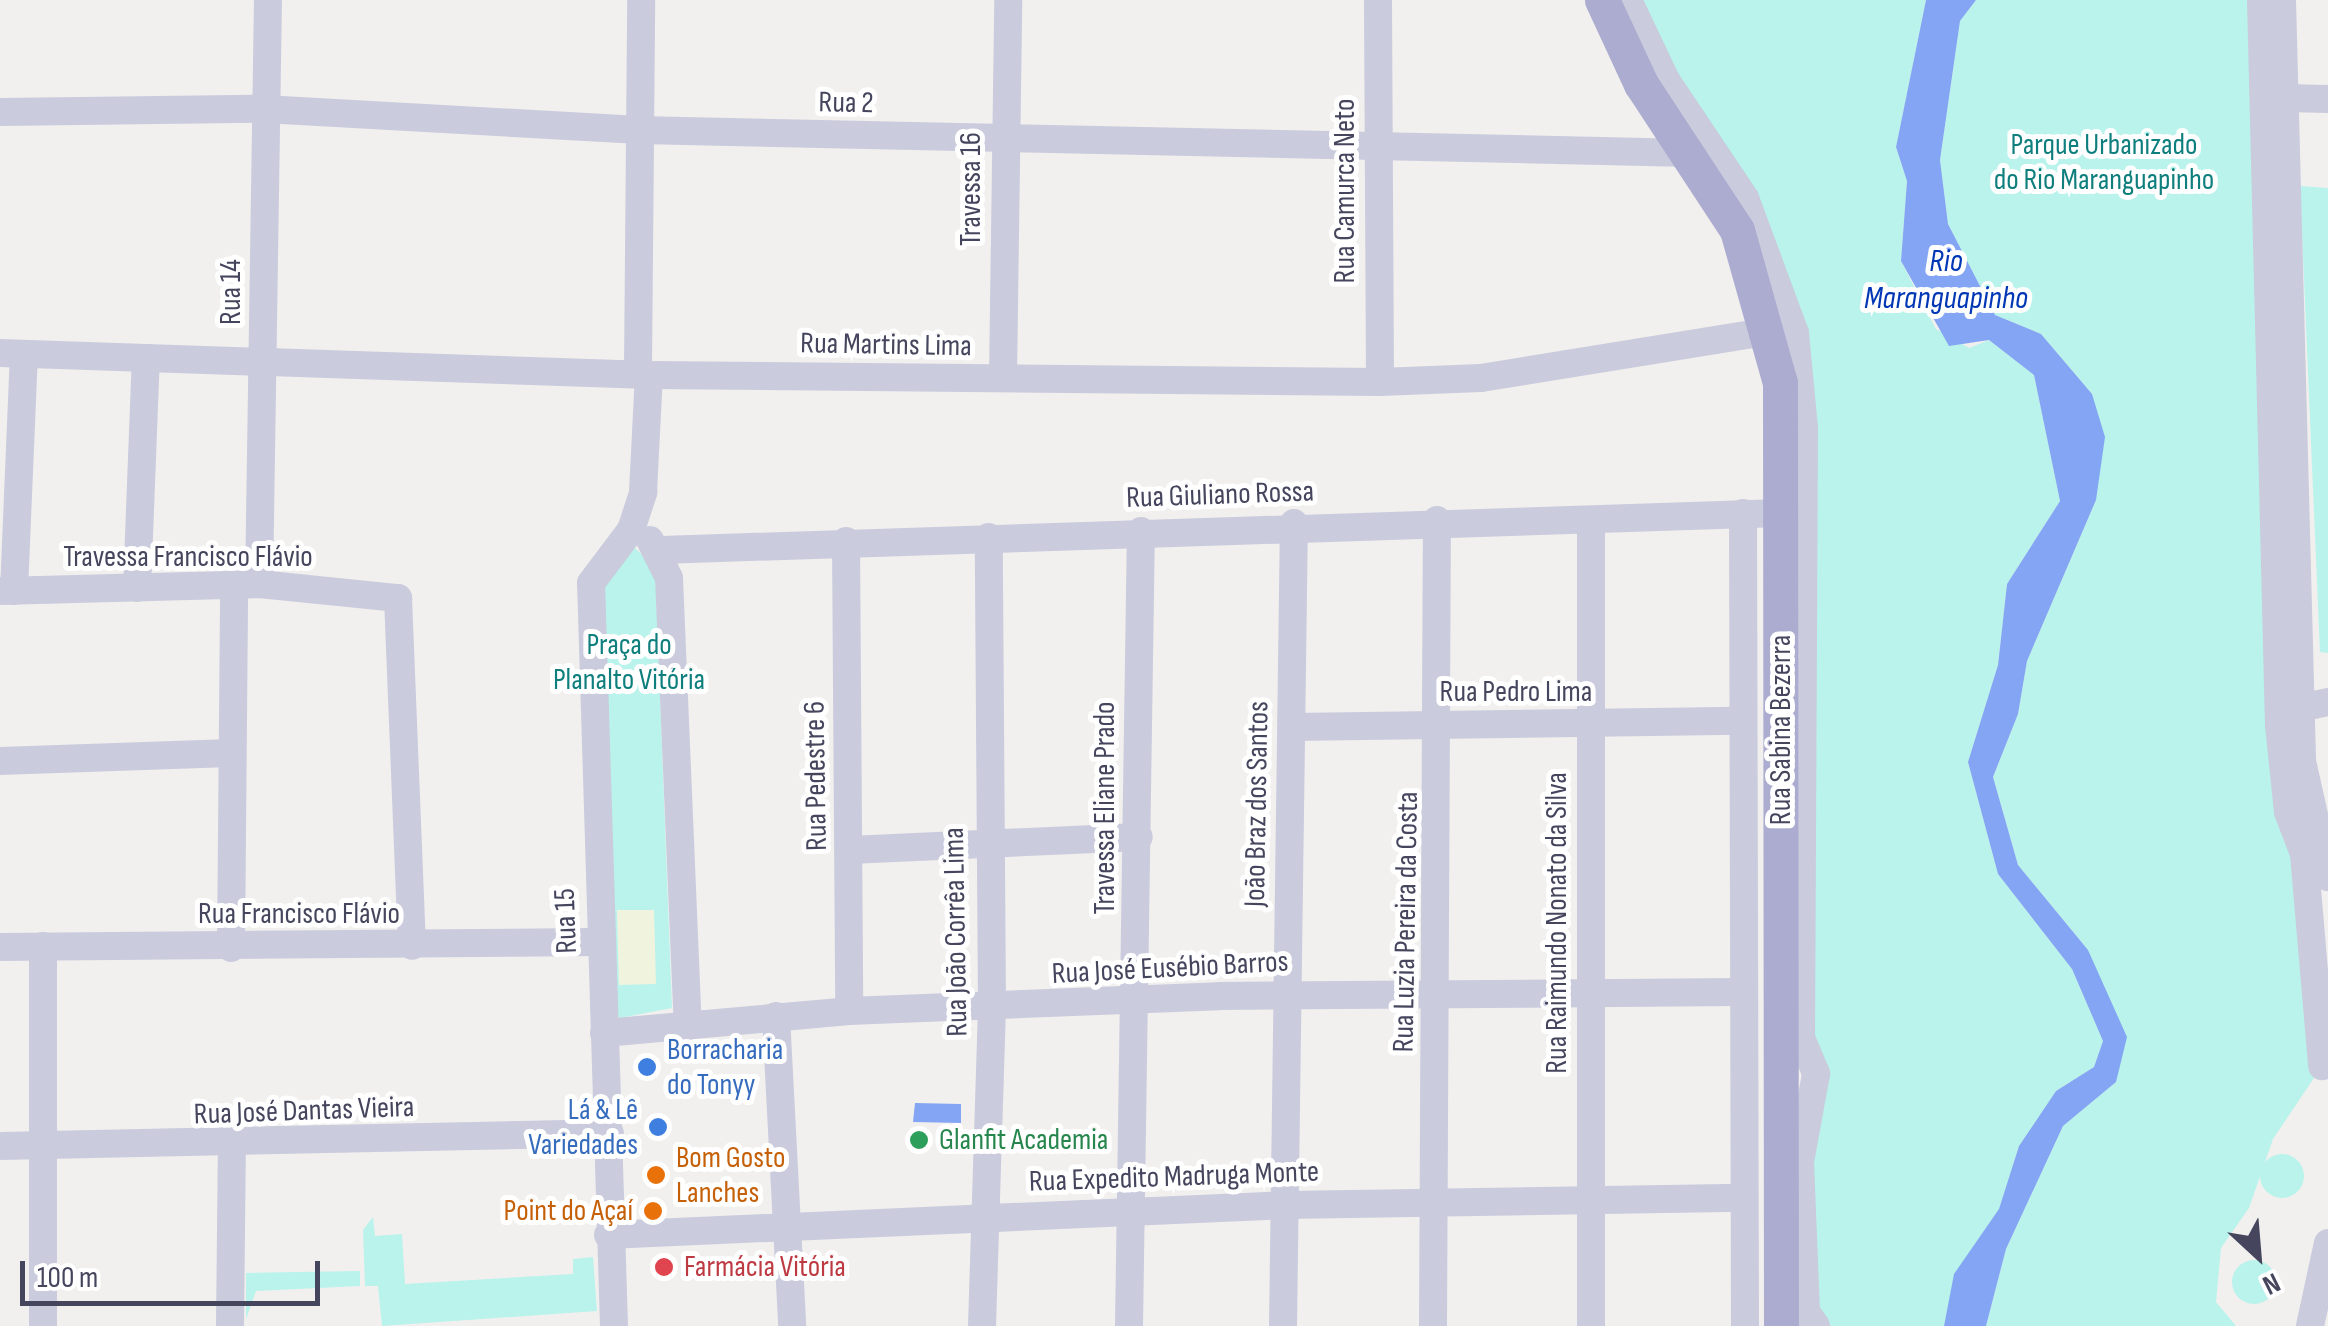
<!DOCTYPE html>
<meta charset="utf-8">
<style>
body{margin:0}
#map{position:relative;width:2328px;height:1326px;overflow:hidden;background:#f1f0ee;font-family:"Sofia Sans Condensed",sans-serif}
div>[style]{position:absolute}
.green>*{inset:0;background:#b9f3eb}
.round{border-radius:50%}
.sand>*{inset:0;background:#f0f4de}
.water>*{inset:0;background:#83a5f3}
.minor>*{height:28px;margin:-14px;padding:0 14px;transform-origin:14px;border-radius:14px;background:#cacbdd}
.major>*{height:35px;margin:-17.5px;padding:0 17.5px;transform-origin:17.5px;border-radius:17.5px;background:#acacd0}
.dots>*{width:28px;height:28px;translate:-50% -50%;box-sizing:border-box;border:5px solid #fff;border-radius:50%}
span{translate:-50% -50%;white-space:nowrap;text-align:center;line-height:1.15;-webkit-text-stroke:10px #fff;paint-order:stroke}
.street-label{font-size:30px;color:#45465e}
.park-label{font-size:30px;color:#0f7f7e}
.shop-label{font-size:30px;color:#366cbe}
.left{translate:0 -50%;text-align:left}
.right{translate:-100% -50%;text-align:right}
.leisure-label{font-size:30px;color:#27864d}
.food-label{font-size:30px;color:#c56008}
.health-label{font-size:30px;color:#be3a42}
.water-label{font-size:32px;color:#0137b5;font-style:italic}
.north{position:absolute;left:2208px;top:1206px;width:100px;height:100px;-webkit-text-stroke:8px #fff;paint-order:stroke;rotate:154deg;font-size:28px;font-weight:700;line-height:40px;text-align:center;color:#45465e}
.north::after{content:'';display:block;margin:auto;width:35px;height:45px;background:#45465e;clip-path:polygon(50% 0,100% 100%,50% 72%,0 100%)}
.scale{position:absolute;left:20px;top:1261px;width:300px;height:45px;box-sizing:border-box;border:5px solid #45465e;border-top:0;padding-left:12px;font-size:30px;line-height:35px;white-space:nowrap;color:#45465e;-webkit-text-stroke:8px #fff;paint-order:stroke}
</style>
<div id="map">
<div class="green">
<div style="clip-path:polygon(1628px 0,1926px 0,1896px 147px,1907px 181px,1901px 261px,1936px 329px,1969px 348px,1989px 340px,2034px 375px,2060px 501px,2007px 584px,1998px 665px,1968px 762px,1998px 874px,2072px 969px,2103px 1041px,2094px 1067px,2056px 1091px,2019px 1146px,1999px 1210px,1955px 1274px,1944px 1326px,1816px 1326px,1813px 1129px,1801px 1038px,1804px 428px)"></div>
<div style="clip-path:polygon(1976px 0,2261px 0,2322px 1066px,2273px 1139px,2249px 1208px,2221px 1248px,2216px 1302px,2236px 1326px,1986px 1326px,2006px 1249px,2063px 1126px,2116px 1082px,2088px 950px,2018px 865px,1993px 777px,2018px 714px,2027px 661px,2096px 500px,2092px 394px,2041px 334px,1995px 315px,1948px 224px,1940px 160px,1960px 21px)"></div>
<div style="clip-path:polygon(2300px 186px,2328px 188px,2328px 653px,2320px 652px)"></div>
<div style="clip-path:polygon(628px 542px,655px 566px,672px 1008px,620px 1018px,612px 1010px,598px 586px)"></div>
<div class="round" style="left:2260px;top:1154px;width:44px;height:44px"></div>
<div style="clip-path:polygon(373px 1217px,375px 1236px,402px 1234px,405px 1284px,573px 1274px,573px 1259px,593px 1257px,597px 1311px,382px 1326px,378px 1286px,365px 1286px,363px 1230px)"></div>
<div class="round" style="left:2232px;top:1260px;width:44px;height:44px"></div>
<div style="clip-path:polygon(360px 1271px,360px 1286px,256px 1291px,246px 1319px,246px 1273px)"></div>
</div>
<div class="sand">
<div style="clip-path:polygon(617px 910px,654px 910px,656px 984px,619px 985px)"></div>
</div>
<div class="water">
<div style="clip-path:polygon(1926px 0,1976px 0,1960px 21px,1940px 160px,1948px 224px,1995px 315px,2041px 334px,2092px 394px,2105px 437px,2096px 500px,2027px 661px,2018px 714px,1993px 777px,2018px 865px,2088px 950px,2127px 1037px,2116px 1082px,2063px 1126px,2006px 1249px,1986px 1326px,1944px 1326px,1954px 1274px,1999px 1209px,2019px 1146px,2056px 1091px,2094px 1067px,2103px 1041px,2072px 969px,1998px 874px,1968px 762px,1998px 665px,2007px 584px,2060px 501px,2034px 375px,1989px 340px,1949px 346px,1901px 261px,1907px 181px,1896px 147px)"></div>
<div style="clip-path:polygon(915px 1103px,961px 1104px,961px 1123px,913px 1122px)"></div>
</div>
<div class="minor">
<div style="left:1378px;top:0;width:382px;rotate:89.7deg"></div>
<div style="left:1628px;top:0;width:89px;rotate:64.6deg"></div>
<div style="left:1666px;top:80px;width:142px;rotate:56.2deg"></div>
<div style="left:1745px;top:198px;width:144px;rotate:69.7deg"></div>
<div style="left:1795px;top:333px;width:95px;rotate:84.6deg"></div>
<div style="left:1804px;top:428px;width:610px;rotate:90.28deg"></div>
<div style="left:1801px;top:1038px;width:39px;rotate:67deg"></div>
<div style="left:1816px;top:1074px;width:89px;rotate:100.3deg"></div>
<div style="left:1800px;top:1162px;width:150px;rotate:87.7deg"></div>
<div style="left:1806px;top:1312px;width:17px;rotate:54deg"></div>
<div style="left:2261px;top:0;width:725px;rotate:88.58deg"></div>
<div style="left:2279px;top:725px;width:87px;rotate:84.1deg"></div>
<div style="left:2288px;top:812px;width:45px;rotate:69.1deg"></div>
<div style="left:2304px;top:854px;width:213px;rotate:85.1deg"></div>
<div style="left:2282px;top:0;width:761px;rotate:88.49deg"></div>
<div style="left:2302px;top:761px;width:119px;rotate:77.4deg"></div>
<div style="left:2285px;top:98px;width:43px;rotate:1.3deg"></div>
<div style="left:0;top:112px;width:264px;rotate:-0.7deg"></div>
<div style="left:264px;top:109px;width:376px;rotate:3.2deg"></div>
<div style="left:639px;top:130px;width:1051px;rotate:1.25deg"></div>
<div style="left:0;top:353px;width:649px;rotate:1.94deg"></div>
<div style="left:649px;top:375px;width:731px;rotate:0.55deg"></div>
<div style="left:1380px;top:382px;width:101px;rotate:-2.3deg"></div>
<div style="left:1481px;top:378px;width:293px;rotate:-9.2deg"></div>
<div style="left:638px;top:368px;width:368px;rotate:-89.5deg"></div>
<div style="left:1003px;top:378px;width:378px;rotate:-89.2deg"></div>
<div style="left:1743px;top:513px;width:813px;rotate:89.86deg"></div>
<div style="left:650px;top:540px;width:42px;rotate:63.4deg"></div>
<div style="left:669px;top:578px;width:450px;rotate:87.6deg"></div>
<div style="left:846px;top:541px;width:470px;rotate:89.6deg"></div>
<div style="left:661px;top:550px;width:1121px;rotate:-1.89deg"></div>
<div style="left:259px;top:584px;width:584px;rotate:-89.12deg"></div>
<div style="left:137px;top:588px;width:230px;rotate:-87.8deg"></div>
<div style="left:0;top:591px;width:259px;rotate:-1.5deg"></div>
<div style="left:259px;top:584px;width:140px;rotate:5.8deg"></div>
<div style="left:398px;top:598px;width:348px;rotate:87.7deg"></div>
<div style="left:14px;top:591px;width:237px;rotate:-87.6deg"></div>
<div style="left:2300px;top:708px;width:29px;rotate:-12deg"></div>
<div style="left:1292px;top:727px;width:448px;rotate:-0.8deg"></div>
<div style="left:0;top:761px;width:231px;rotate:-2deg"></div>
<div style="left:850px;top:850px;width:289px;rotate:-2.6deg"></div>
<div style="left:0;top:947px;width:599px;rotate:-0.48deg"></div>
<div style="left:231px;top:948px;width:363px;rotate:-89.5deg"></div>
<div style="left:776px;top:1016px;width:310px;rotate:87deg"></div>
<div style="left:604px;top:1033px;width:246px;rotate:-5.1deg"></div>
<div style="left:849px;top:1011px;width:370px;rotate:-2.3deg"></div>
<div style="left:1219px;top:996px;width:520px;rotate:-0.44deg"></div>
<div style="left:0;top:1146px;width:610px;rotate:-1.22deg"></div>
<div style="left:608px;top:1235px;width:680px;rotate:-2.53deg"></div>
<div style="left:1287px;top:1205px;width:456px;rotate:-0.9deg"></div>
<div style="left:43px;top:1326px;width:380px;rotate:-90deg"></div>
<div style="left:230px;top:1326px;width:179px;rotate:-89.4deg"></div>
<div style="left:614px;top:1326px;width:743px;rotate:-91.77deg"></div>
<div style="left:591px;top:583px;width:66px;rotate:-53deg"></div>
<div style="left:631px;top:530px;width:40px;rotate:-72deg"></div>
<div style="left:643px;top:492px;width:117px;rotate:-87.1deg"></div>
<div style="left:982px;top:1326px;width:318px;rotate:-88.2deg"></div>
<div style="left:992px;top:1008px;width:471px;rotate:-90.4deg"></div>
<div style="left:1129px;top:1326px;width:795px;rotate:-89.14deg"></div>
<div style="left:1283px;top:1326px;width:803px;rotate:-89.22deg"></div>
<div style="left:1433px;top:1326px;width:806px;rotate:-89.72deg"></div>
<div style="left:1591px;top:1326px;width:806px;rotate:-90deg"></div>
<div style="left:2310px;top:1326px;width:85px;rotate:-77.8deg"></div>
</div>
<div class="major">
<div style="left:1602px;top:0;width:93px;rotate:65.1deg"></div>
<div style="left:1641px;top:84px;width:175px;rotate:56.7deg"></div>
<div style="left:1737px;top:230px;width:159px;rotate:74.3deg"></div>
<div style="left:1780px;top:383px;width:943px;rotate:89.94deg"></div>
</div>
<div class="dots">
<div style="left:647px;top:1067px;background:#3f7fe0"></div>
<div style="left:658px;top:1127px;background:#3f7fe0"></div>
<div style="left:919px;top:1140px;background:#2e9e5b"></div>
<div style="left:656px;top:1175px;background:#e8710a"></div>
<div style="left:653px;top:1211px;background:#e8710a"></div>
<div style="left:664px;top:1267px;background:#e0444e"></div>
</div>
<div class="street-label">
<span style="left:846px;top:103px;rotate:1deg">Rua 2</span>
<span style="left:971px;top:189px;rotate:-90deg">Travessa 16</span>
<span style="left:1345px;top:191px;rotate:-90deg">Rua Camurca Neto</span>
<span style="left:231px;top:292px;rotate:-90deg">Rua 14</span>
<span style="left:886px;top:345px;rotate:1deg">Rua Martins Lima</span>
<span style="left:1220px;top:495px;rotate:-2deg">Rua Giuliano Rossa</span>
<span style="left:188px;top:557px">Travessa Francisco Flávio</span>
<span style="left:1516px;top:692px">Rua Pedro Lima</span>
<span style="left:1781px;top:730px;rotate:-90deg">Rua Sabina Bezerra</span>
<span style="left:816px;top:776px;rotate:-91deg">Rua Pedestre 6</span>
<span style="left:1257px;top:804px;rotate:-89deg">João Braz dos Santos</span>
<span style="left:1105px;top:808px;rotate:-90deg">Travessa Eliane Prado</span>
<span style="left:299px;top:914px">Rua Francisco Flávio</span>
<span style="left:566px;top:921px;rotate:-92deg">Rua 15</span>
<span style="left:1406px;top:922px;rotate:-89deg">Rua Luzia Pereira da Costa</span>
<span style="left:1557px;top:923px;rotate:-90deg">Rua Raimundo Nonato da Silva</span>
<span style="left:956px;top:932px;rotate:-91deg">Rua João Corrêa Lima</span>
<span style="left:1170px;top:968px;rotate:-3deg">Rua José Eusébio Barros</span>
<span style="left:304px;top:1111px;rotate:-2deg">Rua José Dantas Vieira</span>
<span style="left:1174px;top:1177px;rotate:-2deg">Rua Expedito Madruga Monte</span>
</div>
<div class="park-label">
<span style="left:2104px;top:162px">Parque Urbanizado<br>do Rio Maranguapinho</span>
<span style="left:629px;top:662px">Praça do<br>Planalto Vitória</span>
</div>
<div class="shop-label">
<span class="left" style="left:667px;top:1067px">Borracharia<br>do Tonyy</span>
<span class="right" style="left:638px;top:1127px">Lá &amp; Lê<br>Variedades</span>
</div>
<div class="leisure-label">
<span class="left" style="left:939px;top:1140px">Glanfit Academia</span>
</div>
<div class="food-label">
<span class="left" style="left:676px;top:1175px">Bom Gosto<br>Lanches</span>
<span class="right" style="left:633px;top:1211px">Point do Açaí</span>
</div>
<div class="health-label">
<span class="left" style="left:684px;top:1267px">Farmácia Vitória</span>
</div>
<div class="water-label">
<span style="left:1946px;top:281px">Rio<br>Maranguapinho</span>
</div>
<div class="north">N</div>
<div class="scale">100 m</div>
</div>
